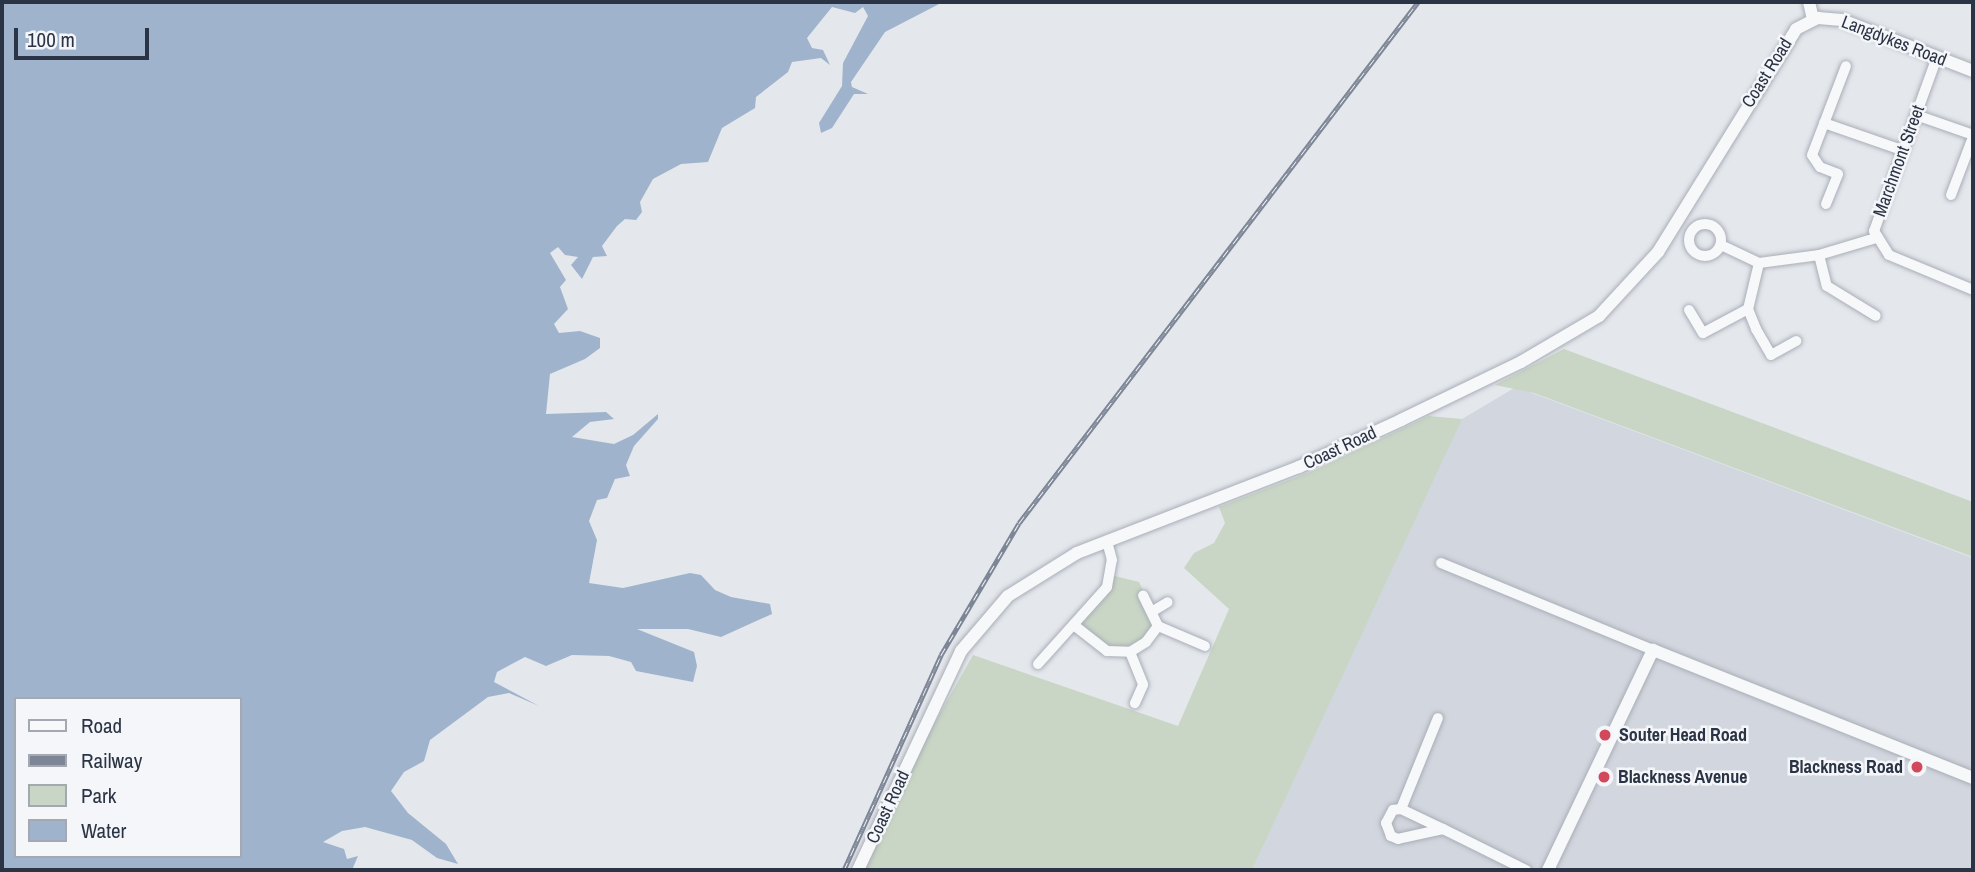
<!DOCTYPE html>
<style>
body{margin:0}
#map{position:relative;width:1975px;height:872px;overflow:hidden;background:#e4e7ec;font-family:"Archivo Narrow",sans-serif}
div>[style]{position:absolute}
.built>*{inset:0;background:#d2d6de}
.green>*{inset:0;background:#c9d6c5}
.water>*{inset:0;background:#9fb4cc}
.roads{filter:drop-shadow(0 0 2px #a9aeb7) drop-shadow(0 0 2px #a9aeb7)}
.minor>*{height:10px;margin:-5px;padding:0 5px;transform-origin:5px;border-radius:5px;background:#f7f8fa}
.minor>.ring{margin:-5px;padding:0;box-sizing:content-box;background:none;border:10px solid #f7f8fa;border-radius:50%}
.tertiary>*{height:12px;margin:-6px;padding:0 6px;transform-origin:6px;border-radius:6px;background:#f7f8fa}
.rail>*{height:5px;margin-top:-2.5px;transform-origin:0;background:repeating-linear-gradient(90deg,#f4f6f9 0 8px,#7d8696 0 16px);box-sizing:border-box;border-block:2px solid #7d8696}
.dots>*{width:19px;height:19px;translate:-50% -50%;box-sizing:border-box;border:4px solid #f4f6f9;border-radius:50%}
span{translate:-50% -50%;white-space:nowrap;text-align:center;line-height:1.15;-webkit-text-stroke:5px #f4f6f9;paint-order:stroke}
.street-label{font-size:18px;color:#2b3445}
.poi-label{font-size:18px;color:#2b3445;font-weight:700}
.left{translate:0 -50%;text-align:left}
.right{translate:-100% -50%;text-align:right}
.frame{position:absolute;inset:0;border:4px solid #2b3445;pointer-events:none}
.legend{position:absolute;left:14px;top:697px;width:228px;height:161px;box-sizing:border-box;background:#f4f6f9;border:2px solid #a4a8b1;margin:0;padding:9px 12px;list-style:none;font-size:21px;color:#2b3445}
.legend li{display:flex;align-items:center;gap:14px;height:35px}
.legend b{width:35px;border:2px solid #a4a8b1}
.scale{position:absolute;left:14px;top:28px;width:135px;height:32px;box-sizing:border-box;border:4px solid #2b3445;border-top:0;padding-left:9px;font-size:21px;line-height:24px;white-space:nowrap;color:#2b3445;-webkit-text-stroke:5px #f4f6f9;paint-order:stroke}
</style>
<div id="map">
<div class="built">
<div style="clip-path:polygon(1516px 387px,1973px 558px,1973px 870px,1252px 870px,1452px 431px,1462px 419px)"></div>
</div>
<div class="green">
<div style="clip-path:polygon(1564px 349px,1973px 502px,1973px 557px,1534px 393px,1495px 385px)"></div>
<div style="clip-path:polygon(1429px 416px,1462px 419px,1252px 870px,862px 870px,910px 767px,973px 655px,1178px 726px,1229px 609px,1184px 568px,1194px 553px,1214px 543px,1225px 523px,1219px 507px,1315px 470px)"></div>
<div style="clip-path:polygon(1111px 575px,1139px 582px,1156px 616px,1154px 634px,1117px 653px,1075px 626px)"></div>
</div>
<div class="water">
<div style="clip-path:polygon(evenodd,2px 2px,943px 2px,885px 32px,851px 82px,852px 87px,868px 94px,854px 94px,832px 128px,821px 133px,819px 123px,842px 86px,843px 63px,868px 16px,863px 7px,855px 13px,832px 7px,807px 38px,812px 48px,823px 50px,830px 65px,821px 58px,792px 62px,788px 72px,756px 97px,755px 108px,722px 128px,708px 162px,681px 164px,653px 179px,640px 202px,642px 212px,636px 220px,625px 219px,617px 226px,602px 246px,607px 256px,593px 257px,582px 279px,571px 265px,578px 257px,565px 255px,558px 247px,550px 253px,566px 280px,560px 287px,568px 309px,554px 324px,559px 333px,580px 331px,600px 338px,600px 348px,585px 359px,550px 374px,546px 414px,606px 412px,614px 419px,590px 422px,572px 437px,614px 444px,633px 435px,658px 414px,658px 419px,634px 446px,626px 465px,630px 476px,615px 479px,607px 498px,597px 500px,589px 521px,597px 540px,589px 583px,623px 588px,690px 573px,701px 575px,715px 590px,731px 597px,770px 604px,772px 614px,721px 637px,688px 629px,637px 629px,694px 652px,697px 666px,693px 682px,636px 671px,631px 662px,609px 656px,572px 655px,546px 666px,525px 657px,497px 672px,494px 682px,539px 706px,509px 693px,488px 697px,430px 740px,424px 761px,404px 772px,391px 791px,408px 813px,446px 844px,458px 864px,437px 858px,412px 840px,365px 827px,342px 831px,323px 842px,344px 849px,347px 859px,358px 856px,352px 870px,2px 870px,2px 2px,16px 699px,240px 699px,240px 856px,16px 856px,16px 699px)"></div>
</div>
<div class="roads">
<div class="minor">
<div style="left:1937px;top:57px;width:185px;rotate:109.9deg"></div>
<div style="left:1874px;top:231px;width:28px;rotate:58deg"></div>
<div style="left:1889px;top:255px;width:91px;rotate:22.6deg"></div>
<div style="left:1916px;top:115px;width:60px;rotate:19.3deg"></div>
<div style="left:1824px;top:123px;width:83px;rotate:19.1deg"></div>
<div style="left:1951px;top:195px;width:62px;rotate:-69.2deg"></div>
<div style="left:1826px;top:204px;width:32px;rotate:-68deg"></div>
<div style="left:1838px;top:174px;width:19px;rotate:-159deg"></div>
<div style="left:1820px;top:167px;width:14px;rotate:-124deg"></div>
<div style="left:1812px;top:155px;width:95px;rotate:-69.1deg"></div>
<div class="ring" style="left:1689px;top:224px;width:22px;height:22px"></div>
<div style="left:1721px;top:245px;width:42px;rotate:25.3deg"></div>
<div style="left:1759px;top:263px;width:61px;rotate:-7.6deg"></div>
<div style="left:1819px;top:255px;width:59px;rotate:-16.6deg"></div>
<div style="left:1819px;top:255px;width:32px;rotate:76deg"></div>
<div style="left:1827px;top:286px;width:57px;rotate:31.5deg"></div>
<div style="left:1759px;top:263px;width:47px;rotate:103.4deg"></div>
<div style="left:1748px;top:309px;width:22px;rotate:68deg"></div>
<div style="left:1756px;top:329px;width:30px;rotate:60deg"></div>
<div style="left:1771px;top:355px;width:29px;rotate:-29deg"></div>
<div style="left:1689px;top:310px;width:27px;rotate:59deg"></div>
<div style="left:1703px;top:333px;width:51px;rotate:-28.1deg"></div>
<div style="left:1441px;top:563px;width:229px;rotate:22.3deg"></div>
<div style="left:1153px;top:611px;width:17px;rotate:-31deg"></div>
<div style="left:1075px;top:626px;width:41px;rotate:38deg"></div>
<div style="left:1107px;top:651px;width:23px;rotate:2deg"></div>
<div style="left:1130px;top:652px;width:19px;rotate:-32deg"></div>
<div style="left:1146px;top:642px;width:20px;rotate:-53deg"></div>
<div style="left:1158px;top:626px;width:34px;rotate:-116deg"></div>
<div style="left:1158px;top:626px;width:51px;rotate:23.1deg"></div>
<div style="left:1130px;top:652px;width:35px;rotate:68deg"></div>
<div style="left:1143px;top:685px;width:20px;rotate:114deg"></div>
<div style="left:1038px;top:664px;width:103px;rotate:-48.1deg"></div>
<div style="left:1107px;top:587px;width:27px;rotate:-80deg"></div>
<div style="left:1112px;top:560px;width:20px;rotate:-105deg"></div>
<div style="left:1401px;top:809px;width:98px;rotate:-67.9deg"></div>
<div style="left:1443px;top:829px;width:46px;rotate:167.5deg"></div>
<div style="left:1398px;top:839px;width:8px;rotate:-157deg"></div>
<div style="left:1391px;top:836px;width:14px;rotate:-111deg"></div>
<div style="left:1386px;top:823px;width:15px;rotate:-62deg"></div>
<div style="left:1393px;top:810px;width:8px;rotate:-7deg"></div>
<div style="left:1401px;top:809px;width:47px;rotate:25.5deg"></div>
<div style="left:1443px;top:829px;width:93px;rotate:26.3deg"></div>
</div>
<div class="tertiary">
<div style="left:1809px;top:2px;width:17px;rotate:77deg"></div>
<div style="left:858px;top:870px;width:242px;rotate:-64.8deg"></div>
<div style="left:961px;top:651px;width:72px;rotate:-49.5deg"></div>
<div style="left:1008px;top:596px;width:81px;rotate:-31.9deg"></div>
<div style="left:1077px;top:553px;width:238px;rotate:-21.2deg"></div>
<div style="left:1299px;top:467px;width:112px;rotate:-24.7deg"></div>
<div style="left:1401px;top:420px;width:133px;rotate:-25.8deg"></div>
<div style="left:1521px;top:362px;width:91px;rotate:-30.5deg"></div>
<div style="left:1599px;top:316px;width:87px;rotate:-47.3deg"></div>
<div style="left:1658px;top:252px;width:262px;rotate:-58.2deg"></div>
<div style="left:1796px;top:29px;width:25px;rotate:-27deg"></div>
<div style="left:1818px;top:18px;width:24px;rotate:5deg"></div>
<div style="left:1842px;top:20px;width:141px;rotate:21.3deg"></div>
<div style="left:1548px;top:870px;width:244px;rotate:-64.5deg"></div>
<div style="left:1653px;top:650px;width:345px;rotate:21.8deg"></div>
</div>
</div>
<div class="rail">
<div style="left:844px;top:870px;width:236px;rotate:-65.7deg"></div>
<div style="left:941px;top:655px;width:153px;rotate:-59.4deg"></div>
<div style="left:1019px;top:523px;width:656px;rotate:-52.55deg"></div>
</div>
<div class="dots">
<div style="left:1605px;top:735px;background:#d1495b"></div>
<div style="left:1917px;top:767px;background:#d1495b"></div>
<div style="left:1604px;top:777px;background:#d1495b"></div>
</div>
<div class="street-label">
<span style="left:1894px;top:41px;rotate:21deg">Langdykes Road</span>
<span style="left:1767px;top:73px;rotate:-58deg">Coast Road</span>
<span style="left:1899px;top:161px;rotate:-70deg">Marchmont Street</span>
<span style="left:1340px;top:448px;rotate:-25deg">Coast Road</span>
<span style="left:888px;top:807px;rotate:-65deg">Coast Road</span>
</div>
<div class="poi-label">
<span class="left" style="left:1619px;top:735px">Souter Head Road</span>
<span class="right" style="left:1903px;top:767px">Blackness Road</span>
<span class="left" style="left:1618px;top:777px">Blackness Avenue</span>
</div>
<div class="frame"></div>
<ul class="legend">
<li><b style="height:9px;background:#f7f8fa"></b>Road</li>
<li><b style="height:9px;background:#7d8696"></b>Railway</li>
<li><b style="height:19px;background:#c9d6c5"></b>Park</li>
<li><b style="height:19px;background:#9fb4cc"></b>Water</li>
</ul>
<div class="scale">100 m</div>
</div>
